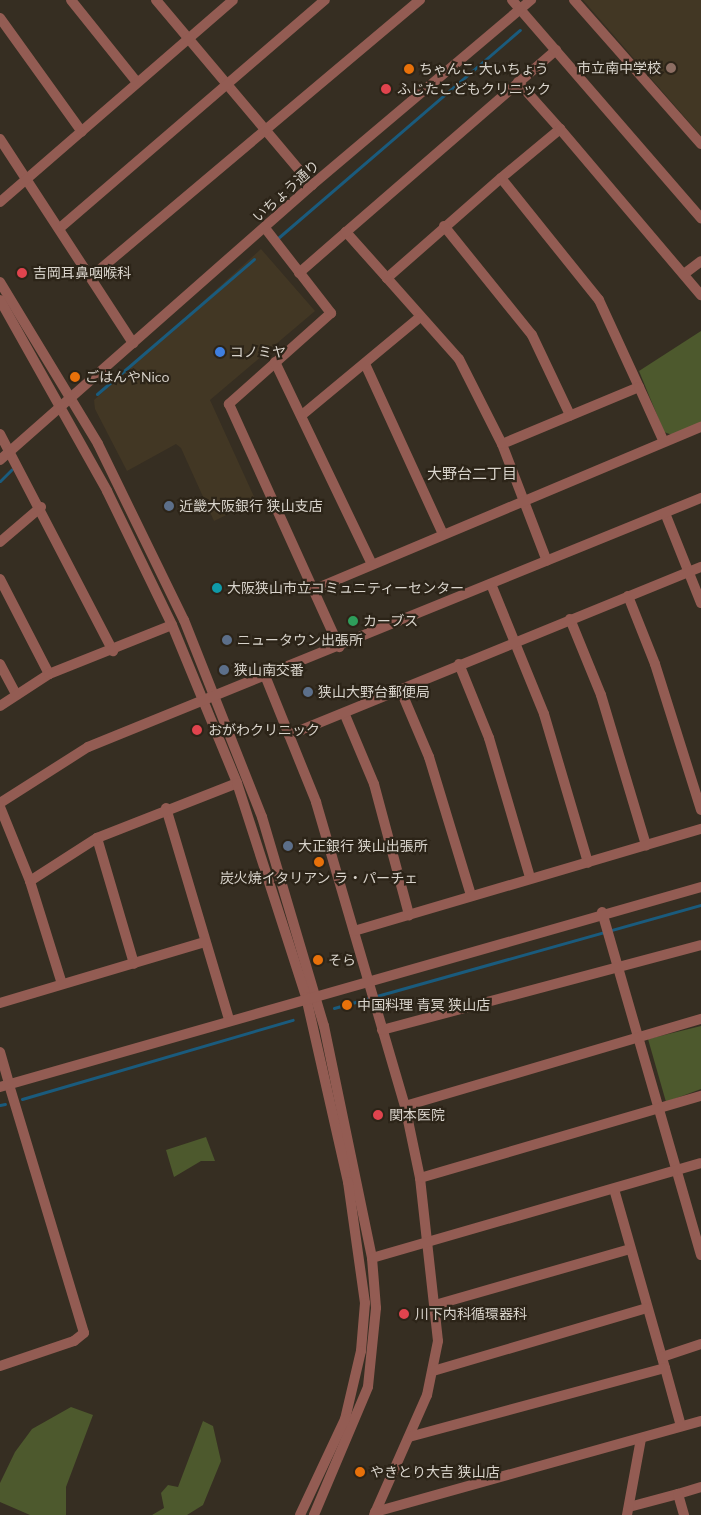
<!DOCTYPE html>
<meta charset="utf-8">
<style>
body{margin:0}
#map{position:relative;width:701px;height:1515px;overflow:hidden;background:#362e22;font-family:Mulish,"Noto Sans JP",sans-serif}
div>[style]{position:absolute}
.built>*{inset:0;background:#423724}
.green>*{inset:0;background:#4d592d}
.stream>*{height:3px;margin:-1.5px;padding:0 1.5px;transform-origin:1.5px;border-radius:1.5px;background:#1a5b7d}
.minor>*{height:10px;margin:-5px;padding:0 5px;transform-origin:5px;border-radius:5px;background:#935c53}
.tertiary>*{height:10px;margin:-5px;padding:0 5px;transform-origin:5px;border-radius:5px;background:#935c53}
.dots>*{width:14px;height:14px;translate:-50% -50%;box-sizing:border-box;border:2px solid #2c2418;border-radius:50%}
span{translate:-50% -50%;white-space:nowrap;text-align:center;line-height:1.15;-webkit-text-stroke:4.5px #2c2418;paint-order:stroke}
.poi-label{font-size:14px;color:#d9d4cc}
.right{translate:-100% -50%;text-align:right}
.left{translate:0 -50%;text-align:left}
.street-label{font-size:14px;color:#d9d4cc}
.neighbourhood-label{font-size:15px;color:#d9d4cc}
</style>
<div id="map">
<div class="built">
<div style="clip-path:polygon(583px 0,701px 0,701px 136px)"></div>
<div style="clip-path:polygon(261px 249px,315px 311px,210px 400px,256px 501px,214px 521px,181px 448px,176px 444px,127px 471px,95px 409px,94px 400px)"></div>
</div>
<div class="green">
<div style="clip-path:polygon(701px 331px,701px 423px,672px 435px,664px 432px,639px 371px)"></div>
<div style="clip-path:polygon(701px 1026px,701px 1089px,666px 1102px,648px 1039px)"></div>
<div style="clip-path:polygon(206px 1137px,215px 1161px,201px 1161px,174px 1177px,166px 1150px)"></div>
<div style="clip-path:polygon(71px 1407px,93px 1415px,66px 1487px,66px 1515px,30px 1515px,0 1502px,0 1483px,15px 1452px,32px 1429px)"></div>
<div style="clip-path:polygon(203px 1421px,213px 1426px,221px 1461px,203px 1505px,187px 1515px,152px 1515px,164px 1508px,161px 1493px,168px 1485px,178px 1487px)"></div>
</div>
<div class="stream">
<div style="left:278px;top:238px;width:319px;rotate:-40.7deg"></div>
<div style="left:97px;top:394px;width:207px;rotate:-40.7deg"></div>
<div style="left:0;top:481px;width:16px;rotate:-45deg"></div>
<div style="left:334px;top:1008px;width:381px;rotate:-15.7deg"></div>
<div style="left:22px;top:1099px;width:282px;rotate:-16.3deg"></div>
<div style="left:0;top:1105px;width:5px;rotate:-11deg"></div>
</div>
<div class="minor">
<div style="left:71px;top:0;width:104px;rotate:51.3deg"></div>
<div style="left:156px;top:0;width:242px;rotate:49.9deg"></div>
<div style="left:574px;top:0;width:192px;rotate:48.6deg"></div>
<div style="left:0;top:18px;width:140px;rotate:54.3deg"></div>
<div style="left:518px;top:82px;width:63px;rotate:48.2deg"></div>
<div style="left:0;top:139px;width:244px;rotate:56.9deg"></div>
<div style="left:501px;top:178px;width:152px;rotate:138.7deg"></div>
<div style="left:387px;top:278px;width:108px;rotate:48.4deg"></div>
<div style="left:459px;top:359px;width:95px;rotate:63.2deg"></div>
<div style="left:502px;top:444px;width:125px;rotate:69deg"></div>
<div style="left:0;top:202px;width:308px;rotate:-40.9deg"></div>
<div style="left:444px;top:226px;width:140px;rotate:51.1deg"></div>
<div style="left:532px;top:335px;width:89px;rotate:64.6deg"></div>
<div style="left:61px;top:227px;width:348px;rotate:-40.7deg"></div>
<div style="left:265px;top:228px;width:108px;rotate:52.2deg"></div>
<div style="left:331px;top:313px;width:137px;rotate:138.3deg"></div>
<div style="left:229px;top:404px;width:267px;rotate:65.6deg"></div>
<div style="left:299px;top:273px;width:62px;rotate:-41.1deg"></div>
<div style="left:684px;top:274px;width:21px;rotate:-37deg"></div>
<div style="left:92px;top:276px;width:429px;rotate:-40.1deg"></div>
<div style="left:387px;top:278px;width:62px;rotate:-131.7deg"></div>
<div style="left:346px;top:232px;width:278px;rotate:-40.9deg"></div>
<div style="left:275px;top:362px;width:222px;rotate:64.4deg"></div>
<div style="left:366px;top:366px;width:185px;rotate:65.4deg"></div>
<div style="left:639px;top:387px;width:96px;rotate:-114.7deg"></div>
<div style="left:599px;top:300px;width:156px;rotate:-128.8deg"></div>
<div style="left:501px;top:178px;width:77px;rotate:-39.7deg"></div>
<div style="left:560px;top:129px;width:218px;rotate:49.7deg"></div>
<div style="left:302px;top:415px;width:152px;rotate:-39.7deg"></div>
<div style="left:0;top:434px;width:245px;rotate:62.5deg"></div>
<div style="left:502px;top:444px;width:148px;rotate:-22.6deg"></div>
<div style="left:639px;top:387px;width:60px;rotate:65.6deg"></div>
<div style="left:665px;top:513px;width:97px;rotate:68.2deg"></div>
<div style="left:0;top:542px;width:54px;rotate:-40.5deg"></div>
<div style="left:0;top:579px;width:107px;rotate:62.7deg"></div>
<div style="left:491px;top:584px;width:140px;rotate:67.8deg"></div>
<div style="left:544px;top:714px;width:155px;rotate:73.5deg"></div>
<div style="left:315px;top:589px;width:419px;rotate:-22.8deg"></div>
<div style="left:628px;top:596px;width:73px;rotate:68.3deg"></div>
<div style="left:655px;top:664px;width:153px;rotate:72.5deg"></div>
<div style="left:570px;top:619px;width:82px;rotate:67.8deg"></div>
<div style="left:601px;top:695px;width:157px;rotate:73.3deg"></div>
<div style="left:0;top:664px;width:34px;rotate:62deg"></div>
<div style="left:459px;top:664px;width:80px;rotate:67.9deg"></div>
<div style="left:489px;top:738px;width:145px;rotate:73.6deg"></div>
<div style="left:266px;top:678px;width:134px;rotate:68deg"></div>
<div style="left:316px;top:802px;width:317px;rotate:73.7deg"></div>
<div style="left:405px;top:1106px;width:74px;rotate:78.2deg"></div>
<div style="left:420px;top:1178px;width:164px;rotate:83.7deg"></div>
<div style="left:438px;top:1341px;width:55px;rotate:101.5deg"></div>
<div style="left:427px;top:1395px;width:131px;rotate:113.8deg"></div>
<div style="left:401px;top:691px;width:72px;rotate:67deg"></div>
<div style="left:429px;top:757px;width:144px;rotate:73.1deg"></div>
<div style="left:0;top:706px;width:59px;rotate:-33.1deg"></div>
<div style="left:49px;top:674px;width:132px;rotate:-21.7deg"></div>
<div style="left:345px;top:715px;width:75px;rotate:67.2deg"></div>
<div style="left:374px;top:784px;width:136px;rotate:75deg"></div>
<div style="left:289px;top:735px;width:445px;rotate:-22.2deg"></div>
<div style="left:0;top:807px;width:80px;rotate:67.9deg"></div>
<div style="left:166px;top:808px;width:221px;rotate:73.4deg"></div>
<div style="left:97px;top:838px;width:131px;rotate:73.6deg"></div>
<div style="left:602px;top:912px;width:357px;rotate:73.9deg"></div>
<div style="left:354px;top:931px;width:362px;rotate:-16.4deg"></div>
<div style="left:62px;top:984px;width:108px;rotate:-107.3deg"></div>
<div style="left:30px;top:881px;width:80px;rotate:-32.7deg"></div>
<div style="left:97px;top:838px;width:150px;rotate:-21.4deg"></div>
<div style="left:0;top:1003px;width:214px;rotate:-16.6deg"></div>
<div style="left:382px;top:1030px;width:330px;rotate:-14.9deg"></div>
<div style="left:405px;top:1106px;width:309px;rotate:-16.4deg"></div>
<div style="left:420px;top:1178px;width:293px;rotate:-16.3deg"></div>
<div style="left:614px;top:1189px;width:186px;rotate:74.1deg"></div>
<div style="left:435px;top:1305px;width:203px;rotate:-16deg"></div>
<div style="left:662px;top:1357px;width:41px;rotate:-18.4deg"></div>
<div style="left:0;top:1366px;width:78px;rotate:-18.7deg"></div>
<div style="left:74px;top:1341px;width:13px;rotate:-39deg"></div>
<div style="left:84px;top:1333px;width:260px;rotate:-106.8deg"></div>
<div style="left:433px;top:1371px;width:223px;rotate:-16.4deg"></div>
<div style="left:409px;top:1437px;width:265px;rotate:-15.1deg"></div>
<div style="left:665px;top:1368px;width:60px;rotate:74.6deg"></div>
<div style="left:678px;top:1494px;width:24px;rotate:-17deg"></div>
<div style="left:629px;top:1507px;width:51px;rotate:-14.9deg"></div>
<div style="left:678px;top:1494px;width:22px;rotate:74deg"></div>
<div style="left:375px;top:1512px;width:338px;rotate:-15.6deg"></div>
<div style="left:627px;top:1515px;width:77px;rotate:-79.6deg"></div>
</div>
<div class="tertiary">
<div style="left:512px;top:0;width:289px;rotate:49.1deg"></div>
<div style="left:0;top:282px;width:189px;rotate:58.8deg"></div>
<div style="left:98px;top:444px;width:196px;rotate:64deg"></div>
<div style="left:184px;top:620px;width:212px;rotate:68.4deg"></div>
<div style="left:262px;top:817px;width:218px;rotate:73.5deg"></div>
<div style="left:324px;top:1026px;width:237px;rotate:78.3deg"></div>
<div style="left:372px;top:1258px;width:50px;rotate:85.4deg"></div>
<div style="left:376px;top:1308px;width:79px;rotate:95.8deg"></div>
<div style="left:368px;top:1387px;width:139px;rotate:112.9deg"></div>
<div style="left:0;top:300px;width:219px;rotate:60.7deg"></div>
<div style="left:107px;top:491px;width:149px;rotate:64.1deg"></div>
<div style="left:172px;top:625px;width:171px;rotate:67.6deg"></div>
<div style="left:237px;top:783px;width:225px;rotate:72.1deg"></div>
<div style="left:306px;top:997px;width:190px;rotate:77.2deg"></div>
<div style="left:348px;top:1182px;width:122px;rotate:82deg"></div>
<div style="left:365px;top:1303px;width:48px;rotate:94.8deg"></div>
<div style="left:361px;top:1351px;width:70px;rotate:103.2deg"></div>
<div style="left:345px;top:1419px;width:106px;rotate:115.1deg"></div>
<div style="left:0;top:460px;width:416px;rotate:-41.4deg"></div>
<div style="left:312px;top:185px;width:287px;rotate:-40.2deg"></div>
<div style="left:0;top:803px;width:104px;rotate:-32.5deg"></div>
<div style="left:88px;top:747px;width:662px;rotate:-22.11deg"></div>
<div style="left:0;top:1052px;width:33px;rotate:74deg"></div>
<div style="left:0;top:1087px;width:729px;rotate:-15.92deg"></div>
<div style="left:372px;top:1258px;width:342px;rotate:-16.1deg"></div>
</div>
<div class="dots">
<div style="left:671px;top:68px;background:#8d6e63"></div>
<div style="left:409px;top:69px;background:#e8710a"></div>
<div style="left:386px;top:89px;background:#e0444e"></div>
<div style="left:22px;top:273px;background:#e0444e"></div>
<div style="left:220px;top:352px;background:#3f7fe0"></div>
<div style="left:75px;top:377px;background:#e8710a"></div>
<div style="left:169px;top:506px;background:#5c6f8a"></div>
<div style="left:217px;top:588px;background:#0f9aa8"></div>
<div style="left:353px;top:621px;background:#2e9e5b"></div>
<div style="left:227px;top:640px;background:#5c6f8a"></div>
<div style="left:224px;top:670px;background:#5c6f8a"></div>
<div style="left:308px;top:692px;background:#5c6f8a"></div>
<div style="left:197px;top:730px;background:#e0444e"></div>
<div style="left:288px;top:846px;background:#5c6f8a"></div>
<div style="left:319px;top:862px;background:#e8710a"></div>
<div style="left:318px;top:960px;background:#e8710a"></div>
<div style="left:347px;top:1005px;background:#e8710a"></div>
<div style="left:378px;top:1115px;background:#e0444e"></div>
<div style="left:404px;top:1314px;background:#e0444e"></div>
<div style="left:360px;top:1472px;background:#e8710a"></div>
</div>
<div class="poi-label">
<span class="right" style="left:661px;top:68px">市立南中学校</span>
<span class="left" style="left:419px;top:69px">ちゃんこ 大いちょう</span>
<span class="left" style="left:397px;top:89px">ふじたこどもクリニック</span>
<span class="left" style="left:33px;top:273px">吉岡耳鼻咽喉科</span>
<span class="left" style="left:230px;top:352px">コノミヤ</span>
<span class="left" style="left:85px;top:377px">ごはんやNico</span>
<span class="left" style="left:179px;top:506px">近畿大阪銀行 狭山支店</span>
<span class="left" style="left:227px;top:588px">大阪狭山市立コミュニティーセンター</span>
<span class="left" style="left:363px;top:621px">カーブス</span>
<span class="left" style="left:237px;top:640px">ニュータウン出張所</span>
<span class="left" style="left:234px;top:670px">狭山南交番</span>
<span class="left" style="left:318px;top:692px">狭山大野台郵便局</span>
<span class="left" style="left:208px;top:730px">おがわクリニック</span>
<span class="left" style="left:298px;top:846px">大正銀行 狭山出張所</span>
<span style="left:319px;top:878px">炭火焼イタリアン ラ・パーチェ</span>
<span class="left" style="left:328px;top:960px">そら</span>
<span class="left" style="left:357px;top:1005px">中国料理 青冥 狭山店</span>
<span class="left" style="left:389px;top:1115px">関本医院</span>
<span class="left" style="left:415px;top:1314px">川下内科循環器科</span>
<span class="left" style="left:370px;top:1472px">やきとり大吉 狭山店</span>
</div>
<div class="street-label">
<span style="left:286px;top:191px;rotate:-42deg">いちょう通り</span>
</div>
<div class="neighbourhood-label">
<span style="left:472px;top:474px">大野台二丁目</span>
</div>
</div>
